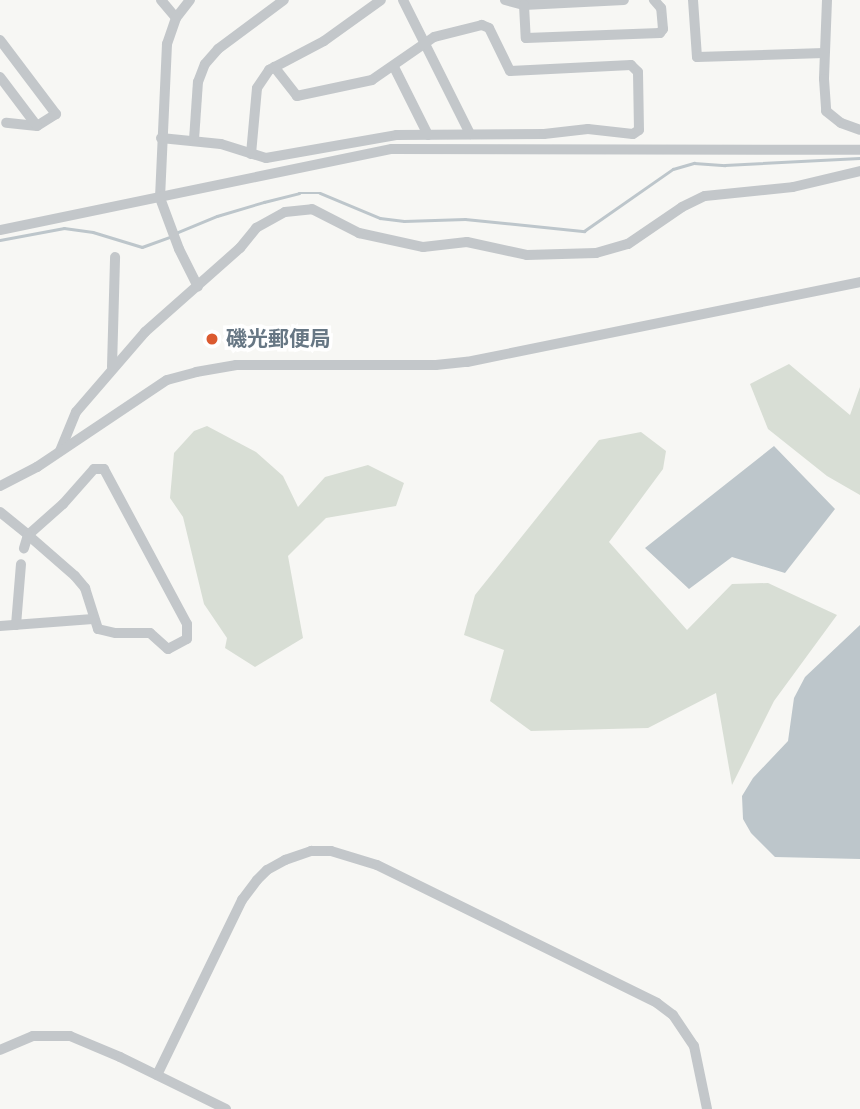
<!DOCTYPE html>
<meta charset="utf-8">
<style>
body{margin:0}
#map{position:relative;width:860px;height:1109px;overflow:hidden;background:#f7f7f4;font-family:"Work Sans","Noto Sans JP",sans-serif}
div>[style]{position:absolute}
.green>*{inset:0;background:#d8ded5}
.water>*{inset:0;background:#bdc6cb}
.stream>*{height:2.5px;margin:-1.25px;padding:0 1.25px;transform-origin:1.25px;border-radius:1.25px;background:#bdc6cb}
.minor>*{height:10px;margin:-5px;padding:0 5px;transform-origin:5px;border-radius:5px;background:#c3c7ca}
.dots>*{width:19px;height:19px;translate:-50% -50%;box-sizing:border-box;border:4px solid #fff;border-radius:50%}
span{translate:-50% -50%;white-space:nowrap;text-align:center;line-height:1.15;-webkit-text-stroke:7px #fff;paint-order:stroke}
.poi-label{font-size:21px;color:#677784;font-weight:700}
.left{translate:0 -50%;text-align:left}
</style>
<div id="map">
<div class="green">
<div style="clip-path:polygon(789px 364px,850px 415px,860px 387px,860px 495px,827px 476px,768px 429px,750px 384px)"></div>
<div style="clip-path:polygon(207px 426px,256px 452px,283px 476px,298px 507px,325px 477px,368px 465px,404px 483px,396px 506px,326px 518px,288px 556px,303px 638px,255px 667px,225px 648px,227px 638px,204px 604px,183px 517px,170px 498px,174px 453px,194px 431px)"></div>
<div style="clip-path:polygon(641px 432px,666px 451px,663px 469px,609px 542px,687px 630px,732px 584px,768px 583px,837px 615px,774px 701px,732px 785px,716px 693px,648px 728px,531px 731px,490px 701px,504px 650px,464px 635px,475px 595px,599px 440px)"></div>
</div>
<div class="water">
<div style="clip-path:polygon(774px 446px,835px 509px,785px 573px,732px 557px,689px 589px,645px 548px)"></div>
<div style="clip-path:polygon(860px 625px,860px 859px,775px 857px,751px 833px,743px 819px,742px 796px,753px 778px,788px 741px,794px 698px,805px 677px)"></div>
</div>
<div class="stream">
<div style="left:176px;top:233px;width:44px;rotate:-22.5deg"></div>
<div style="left:217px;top:216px;width:49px;rotate:-16.6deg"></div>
<div style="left:264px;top:202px;width:36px;rotate:-14deg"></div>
<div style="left:299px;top:193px;width:21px"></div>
<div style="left:320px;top:193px;width:65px;rotate:22.6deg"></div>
<div style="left:380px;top:218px;width:24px;rotate:7deg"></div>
<div style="left:404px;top:221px;width:61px;rotate:-1.9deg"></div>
<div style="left:465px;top:219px;width:120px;rotate:5.8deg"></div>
<div style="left:584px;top:231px;width:108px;rotate:-34.9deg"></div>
<div style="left:673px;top:169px;width:22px;rotate:-16deg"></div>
<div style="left:694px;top:163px;width:31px;rotate:4deg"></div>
<div style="left:725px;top:165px;width:135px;rotate:-3deg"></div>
<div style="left:0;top:240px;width:65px;rotate:-10.6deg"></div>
<div style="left:64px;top:228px;width:29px;rotate:8deg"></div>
<div style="left:93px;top:232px;width:51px;rotate:17deg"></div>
<div style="left:142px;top:247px;width:30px;rotate:-20deg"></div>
</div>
<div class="minor">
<div style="left:161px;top:0;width:23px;rotate:50deg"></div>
<div style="left:190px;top:0;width:23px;rotate:128deg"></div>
<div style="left:176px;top:18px;width:28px;rotate:109deg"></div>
<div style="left:167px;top:44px;width:154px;rotate:92.6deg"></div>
<div style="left:160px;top:198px;width:54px;rotate:69.6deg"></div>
<div style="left:179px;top:249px;width:42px;rotate:63.4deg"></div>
<div style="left:403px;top:0;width:150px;rotate:63.4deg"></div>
<div style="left:505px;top:0;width:20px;rotate:15deg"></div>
<div style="left:524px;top:5px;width:100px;rotate:-2.9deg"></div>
<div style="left:693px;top:0;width:57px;rotate:86deg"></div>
<div style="left:697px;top:57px;width:127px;rotate:-1.8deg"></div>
<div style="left:827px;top:0;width:79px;rotate:92.2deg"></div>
<div style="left:824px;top:79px;width:32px;rotate:86deg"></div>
<div style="left:826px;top:111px;width:19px;rotate:39deg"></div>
<div style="left:841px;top:123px;width:20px;rotate:20deg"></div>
<div style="left:524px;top:5px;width:33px;rotate:87deg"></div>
<div style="left:526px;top:38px;width:134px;rotate:-2.1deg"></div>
<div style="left:660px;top:33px;width:5px;rotate:-53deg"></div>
<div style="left:663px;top:29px;width:21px;rotate:-95deg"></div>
<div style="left:661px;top:8px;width:11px;rotate:-131deg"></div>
<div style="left:0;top:40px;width:93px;rotate:52.9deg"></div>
<div style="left:56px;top:114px;width:22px;rotate:148deg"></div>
<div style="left:37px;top:126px;width:31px;rotate:-174deg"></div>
<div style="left:394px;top:67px;width:76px;rotate:63.4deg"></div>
<div style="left:0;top:77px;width:61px;rotate:52.9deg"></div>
<div style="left:161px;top:138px;width:60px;rotate:5.7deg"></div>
<div style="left:221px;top:144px;width:47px;rotate:17.3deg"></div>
<div style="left:266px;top:158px;width:132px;rotate:-10deg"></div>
<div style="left:396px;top:135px;width:148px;rotate:-0.4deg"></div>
<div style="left:544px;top:134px;width:44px;rotate:-6.5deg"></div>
<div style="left:588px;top:129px;width:45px;rotate:6.3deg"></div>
<div style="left:633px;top:134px;width:7px;rotate:-34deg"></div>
<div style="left:639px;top:130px;width:58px;rotate:-91deg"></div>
<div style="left:638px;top:72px;width:10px;rotate:-135deg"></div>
<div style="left:631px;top:65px;width:121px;rotate:177.2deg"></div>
<div style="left:510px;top:71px;width:48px;rotate:-116deg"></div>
<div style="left:489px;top:28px;width:8px;rotate:-157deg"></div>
<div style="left:482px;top:25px;width:49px;rotate:166deg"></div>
<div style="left:434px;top:37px;width:75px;rotate:145.3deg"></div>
<div style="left:372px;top:80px;width:77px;rotate:168deg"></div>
<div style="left:297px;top:96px;width:37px;rotate:-128deg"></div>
<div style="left:194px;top:140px;width:58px;rotate:-86.1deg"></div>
<div style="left:198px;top:82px;width:19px;rotate:-69deg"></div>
<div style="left:205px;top:64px;width:20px;rotate:-49deg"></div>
<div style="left:218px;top:49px;width:82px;rotate:-36.6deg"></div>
<div style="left:251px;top:154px;width:66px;rotate:-84.8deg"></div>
<div style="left:257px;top:88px;width:22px;rotate:-56deg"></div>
<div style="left:269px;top:70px;width:62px;rotate:-27.8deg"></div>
<div style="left:324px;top:41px;width:70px;rotate:-35.7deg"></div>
<div style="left:0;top:230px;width:400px;rotate:-11.7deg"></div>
<div style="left:392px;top:149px;width:468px;rotate:0.1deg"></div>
<div style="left:112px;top:367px;width:110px;rotate:-88.4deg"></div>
<div style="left:60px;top:451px;width:42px;rotate:-67.7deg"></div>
<div style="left:76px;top:412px;width:106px;rotate:-49.2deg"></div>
<div style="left:145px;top:332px;width:127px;rotate:-41.5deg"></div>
<div style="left:240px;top:248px;width:26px;rotate:-51deg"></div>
<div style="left:256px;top:228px;width:33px;rotate:-29deg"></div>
<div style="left:285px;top:212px;width:27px;rotate:-6deg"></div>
<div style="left:312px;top:209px;width:53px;rotate:27.1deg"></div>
<div style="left:359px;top:233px;width:66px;rotate:12.3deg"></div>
<div style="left:423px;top:247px;width:44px;rotate:-6.5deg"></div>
<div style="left:467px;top:242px;width:61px;rotate:12.2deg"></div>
<div style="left:527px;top:255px;width:69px;rotate:-1.7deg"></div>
<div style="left:596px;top:253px;width:33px;rotate:-16deg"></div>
<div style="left:628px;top:244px;width:65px;rotate:-34.4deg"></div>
<div style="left:682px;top:207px;width:25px;rotate:-26deg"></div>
<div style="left:705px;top:196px;width:88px;rotate:-5.8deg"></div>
<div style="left:793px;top:187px;width:69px;rotate:-13.4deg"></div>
<div style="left:0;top:486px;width:42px;rotate:-27.2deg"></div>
<div style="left:37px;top:467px;width:156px;rotate:-33.8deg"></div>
<div style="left:167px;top:380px;width:30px;rotate:-15deg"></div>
<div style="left:196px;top:372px;width:41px;rotate:-9.9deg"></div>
<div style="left:236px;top:365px;width:200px"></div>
<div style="left:436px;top:365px;width:31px;rotate:-6deg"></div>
<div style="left:467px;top:362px;width:401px;rotate:-11.5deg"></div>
<div style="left:0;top:512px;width:36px;rotate:39deg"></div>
<div style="left:28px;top:535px;width:62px;rotate:41.1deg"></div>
<div style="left:75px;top:576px;width:16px;rotate:50deg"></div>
<div style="left:85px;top:588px;width:43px;rotate:72.4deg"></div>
<div style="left:98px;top:629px;width:18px;rotate:13deg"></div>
<div style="left:116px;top:633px;width:34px"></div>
<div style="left:150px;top:633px;width:24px;rotate:42deg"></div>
<div style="left:168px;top:649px;width:21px;rotate:-28deg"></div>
<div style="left:187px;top:639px;width:15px;rotate:-90deg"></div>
<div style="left:187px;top:624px;width:176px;rotate:-118.2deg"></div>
<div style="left:104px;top:469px;width:10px;rotate:180deg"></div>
<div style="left:94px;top:469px;width:47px;rotate:131.5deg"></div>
<div style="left:63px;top:504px;width:47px;rotate:138.5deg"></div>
<div style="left:28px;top:535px;width:14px;rotate:107deg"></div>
<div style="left:16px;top:625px;width:61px;rotate:-85.3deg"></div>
<div style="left:0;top:626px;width:93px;rotate:-4.3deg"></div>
<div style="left:0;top:1050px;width:36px;rotate:-23deg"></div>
<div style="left:33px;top:1036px;width:37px"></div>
<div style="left:70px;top:1036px;width:54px;rotate:22.8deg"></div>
<div style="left:120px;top:1057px;width:118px;rotate:26.1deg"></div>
<div style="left:157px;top:1075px;width:195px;rotate:-64.1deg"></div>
<div style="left:242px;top:900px;width:25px;rotate:-53deg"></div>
<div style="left:257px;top:880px;width:14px;rotate:-45deg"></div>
<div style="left:267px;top:870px;width:21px;rotate:-29deg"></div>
<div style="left:285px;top:860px;width:28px;rotate:-19deg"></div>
<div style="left:311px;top:851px;width:20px"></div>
<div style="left:331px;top:851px;width:48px;rotate:16.9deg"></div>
<div style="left:377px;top:865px;width:312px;rotate:26.2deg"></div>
<div style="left:657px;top:1003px;width:20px;rotate:37deg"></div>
<div style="left:673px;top:1015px;width:37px;rotate:56deg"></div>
<div style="left:694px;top:1046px;width:64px;rotate:78.3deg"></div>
</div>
<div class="dots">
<div style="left:212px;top:339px;background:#db5a30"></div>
</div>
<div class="poi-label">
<span class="left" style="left:226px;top:339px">磯光郵便局</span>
</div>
</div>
